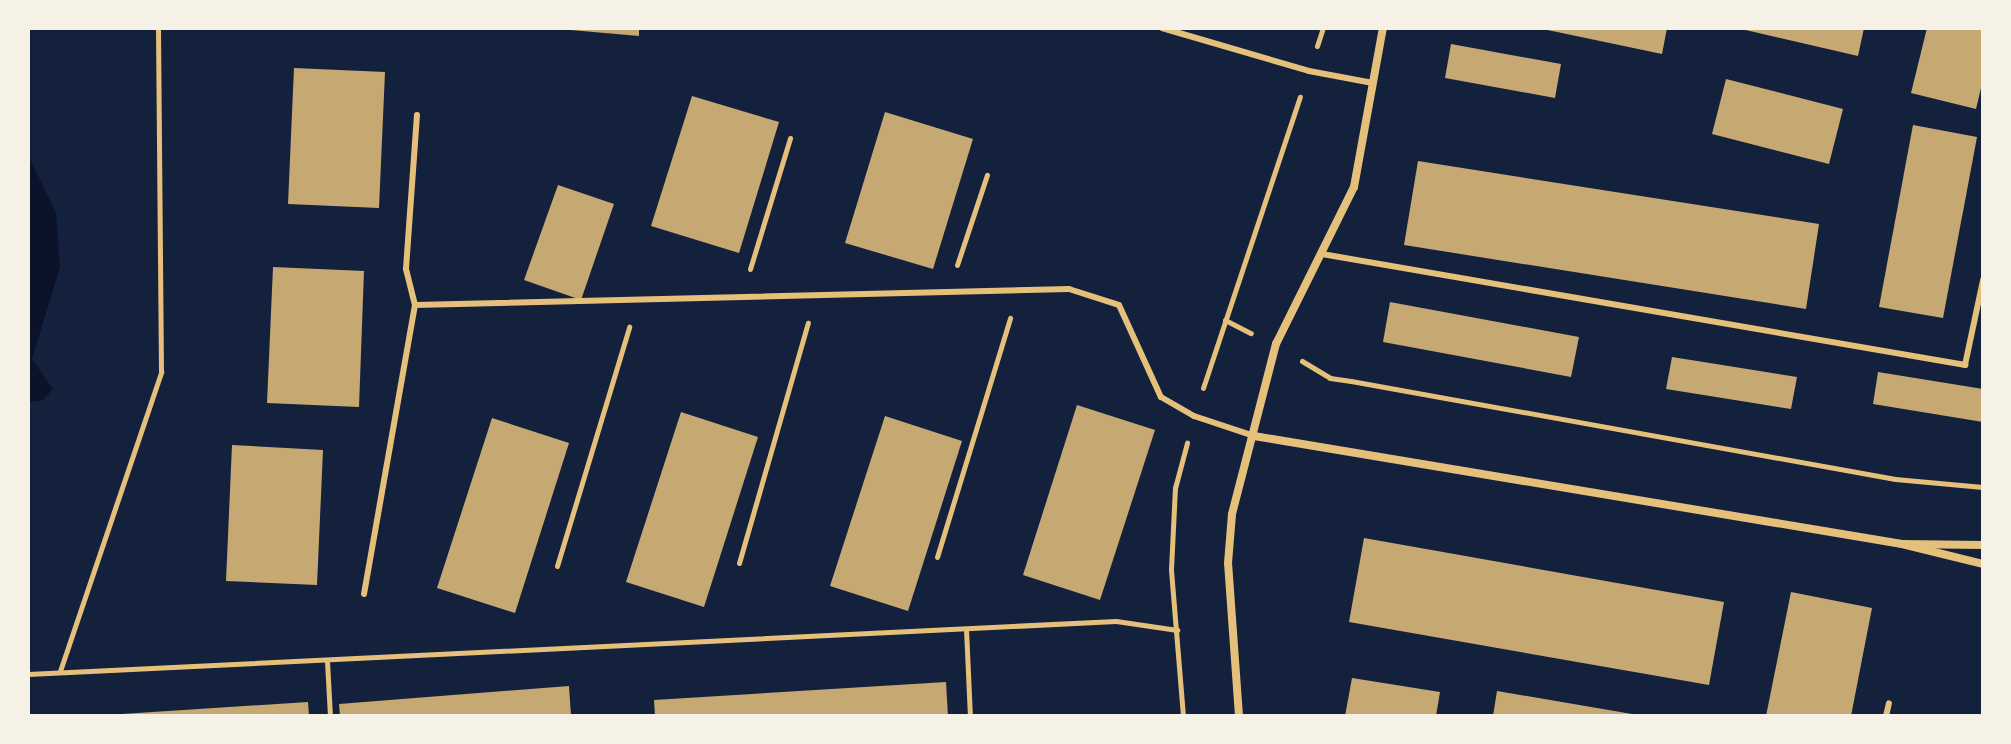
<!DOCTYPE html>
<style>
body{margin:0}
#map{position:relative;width:2011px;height:744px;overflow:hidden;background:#14213d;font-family:"Space Grotesk",sans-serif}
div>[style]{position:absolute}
.water>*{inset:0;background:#0b132b}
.building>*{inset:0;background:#c6a872}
.path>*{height:5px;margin:-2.5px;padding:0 2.5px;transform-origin:2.5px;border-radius:2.5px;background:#e5c07b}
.service>*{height:6px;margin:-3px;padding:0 3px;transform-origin:3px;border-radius:3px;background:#e5c07b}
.minor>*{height:8px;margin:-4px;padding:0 4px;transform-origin:4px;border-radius:4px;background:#e5c07b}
span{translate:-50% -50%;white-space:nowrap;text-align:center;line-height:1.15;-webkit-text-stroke:6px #f6f1e7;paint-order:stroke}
.frame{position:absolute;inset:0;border:30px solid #f6f1e7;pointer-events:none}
</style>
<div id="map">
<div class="water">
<div style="clip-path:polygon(28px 155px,56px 212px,60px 267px,32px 359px,53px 389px,43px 400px,29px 402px)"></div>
</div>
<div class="building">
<div style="clip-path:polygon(548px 28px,639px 28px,639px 36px)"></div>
<div style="clip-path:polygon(1538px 28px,1667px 28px,1662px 54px)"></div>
<div style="clip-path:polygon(1737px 28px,1864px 28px,1858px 56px)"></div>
<div style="clip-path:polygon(1927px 28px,1983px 28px,1983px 80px,1976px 109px,1911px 93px)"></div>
<div style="clip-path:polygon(1451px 44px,1561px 64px,1555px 98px,1445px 78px)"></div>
<div style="clip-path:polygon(294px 68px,385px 72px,379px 208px,288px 204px)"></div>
<div style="clip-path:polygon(1726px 79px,1843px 109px,1829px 164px,1712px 134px)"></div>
<div style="clip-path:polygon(692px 96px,779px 122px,739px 253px,651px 226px)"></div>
<div style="clip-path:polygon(885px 112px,973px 139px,933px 269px,845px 243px)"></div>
<div style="clip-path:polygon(1913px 125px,1977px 137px,1943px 318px,1879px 307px)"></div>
<div style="clip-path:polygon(1418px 161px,1819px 224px,1806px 309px,1404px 245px)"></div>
<div style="clip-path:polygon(558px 185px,614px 204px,581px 300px,524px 280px)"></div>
<div style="clip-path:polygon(273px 267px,364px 271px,359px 407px,267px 403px)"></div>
<div style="clip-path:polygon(1390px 302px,1579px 337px,1571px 377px,1383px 342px)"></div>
<div style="clip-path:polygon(1672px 357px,1797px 377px,1791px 409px,1666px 389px)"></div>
<div style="clip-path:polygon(1878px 372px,1983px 389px,1983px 422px,1873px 404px)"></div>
<div style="clip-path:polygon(1077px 405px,1155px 430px,1100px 600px,1023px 575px)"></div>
<div style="clip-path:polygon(681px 412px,758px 437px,704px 607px,626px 582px)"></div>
<div style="clip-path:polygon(885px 416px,962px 441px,908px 611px,830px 586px)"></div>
<div style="clip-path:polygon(492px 418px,569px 443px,515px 613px,437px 588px)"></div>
<div style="clip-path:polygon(232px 445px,323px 450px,317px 585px,226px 581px)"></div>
<div style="clip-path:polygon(1364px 538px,1724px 602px,1709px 685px,1349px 622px)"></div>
<div style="clip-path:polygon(1791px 592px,1872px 608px,1851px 716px,1766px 716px)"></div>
<div style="clip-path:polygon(1352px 678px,1440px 692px,1436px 716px,1345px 716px)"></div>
<div style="clip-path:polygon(946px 682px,948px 716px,655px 716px,654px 700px)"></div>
<div style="clip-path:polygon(569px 686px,571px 716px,340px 716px,339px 704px)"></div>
<div style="clip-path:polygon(1497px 691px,1632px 714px,1632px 716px,1493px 716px)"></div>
<div style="clip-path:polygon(308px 702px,309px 716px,122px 716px,122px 714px)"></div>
</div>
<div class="path">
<div style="left:1317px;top:46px;width:19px;rotate:-72deg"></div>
<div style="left:957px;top:265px;width:95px;rotate:-71.6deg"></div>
<div style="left:750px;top:269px;width:137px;rotate:-73deg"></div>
<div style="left:1225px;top:320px;width:29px;rotate:27deg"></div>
<div style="left:1302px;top:361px;width:33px;rotate:31deg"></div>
<div style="left:1330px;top:378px;width:21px;rotate:8deg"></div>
<div style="left:1351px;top:381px;width:553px;rotate:10.21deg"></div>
<div style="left:1895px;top:479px;width:88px;rotate:5.2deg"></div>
<div style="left:1203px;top:388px;width:307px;rotate:-71.6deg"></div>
<div style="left:937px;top:557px;width:250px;rotate:-73deg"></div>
<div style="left:739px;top:563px;width:250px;rotate:-74deg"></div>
<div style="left:557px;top:566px;width:250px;rotate:-73.2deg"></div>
<div style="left:966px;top:629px;width:87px;rotate:87.4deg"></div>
<div style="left:327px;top:661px;width:55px;rotate:86.9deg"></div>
<div style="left:60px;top:671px;width:316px;rotate:-71.3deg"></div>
<div style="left:161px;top:372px;width:344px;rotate:-90.5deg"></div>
<div style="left:28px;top:674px;width:1089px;rotate:-2.79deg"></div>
<div style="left:1116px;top:621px;width:62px;rotate:8.4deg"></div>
<div style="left:1183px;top:716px;width:147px;rotate:-94.7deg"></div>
<div style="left:1171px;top:569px;width:81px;rotate:-87.2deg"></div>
<div style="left:1175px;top:488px;width:47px;rotate:-75.1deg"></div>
</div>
<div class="service">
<div style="left:1162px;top:28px;width:153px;rotate:16.3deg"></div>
<div style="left:1309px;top:71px;width:65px;rotate:10.6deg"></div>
<div style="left:417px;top:115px;width:154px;rotate:94.1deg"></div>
<div style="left:406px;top:269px;width:37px;rotate:76deg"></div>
<div style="left:415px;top:305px;width:654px;rotate:-1.4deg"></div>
<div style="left:1069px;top:289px;width:52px;rotate:17.7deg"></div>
<div style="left:1119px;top:305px;width:101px;rotate:65.5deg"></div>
<div style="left:1161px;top:397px;width:38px;rotate:30deg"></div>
<div style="left:1194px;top:416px;width:63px;rotate:18.4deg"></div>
<div style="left:1322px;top:254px;width:653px;rotate:9.79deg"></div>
<div style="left:1965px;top:365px;width:87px;rotate:-78deg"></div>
<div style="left:364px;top:594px;width:293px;rotate:-80deg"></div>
<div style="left:1886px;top:716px;width:13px;rotate:-77deg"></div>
</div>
<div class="minor">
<div style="left:1254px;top:436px;width:657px;rotate:9.46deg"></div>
<div style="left:1983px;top:545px;width:81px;rotate:-179.3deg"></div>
<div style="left:1902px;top:544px;width:83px;rotate:13.9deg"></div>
<div style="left:1239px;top:716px;width:153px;rotate:-94.1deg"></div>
<div style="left:1228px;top:563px;width:49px;rotate:-85.3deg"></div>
<div style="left:1232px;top:514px;width:176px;rotate:-75.5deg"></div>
<div style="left:1276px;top:344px;width:175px;rotate:-63.6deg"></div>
<div style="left:1354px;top:187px;width:162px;rotate:-79.7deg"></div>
</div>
<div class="frame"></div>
</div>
